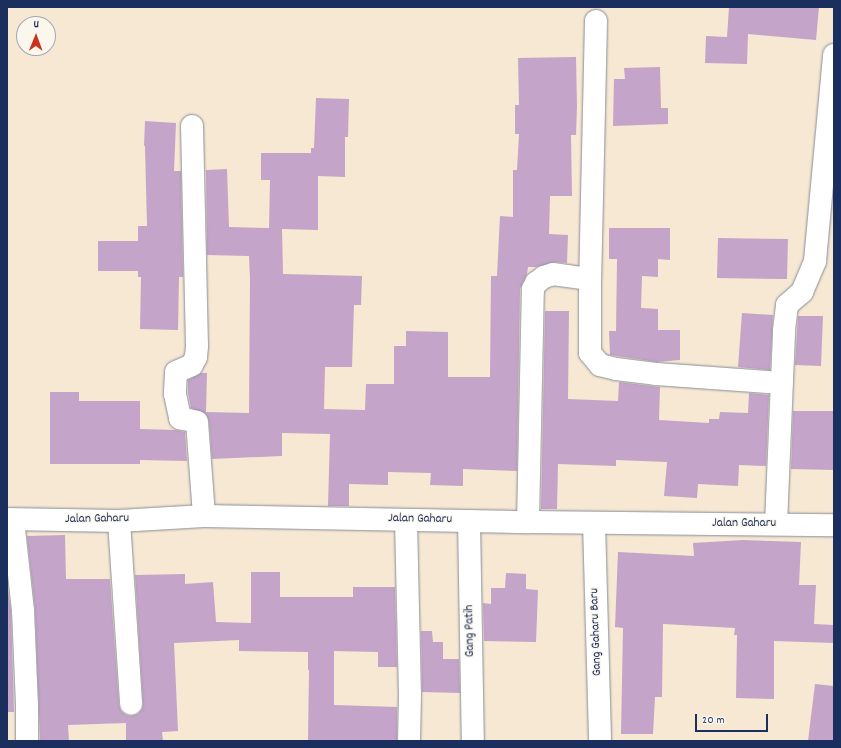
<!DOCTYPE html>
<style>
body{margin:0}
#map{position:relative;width:841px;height:748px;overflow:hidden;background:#f6e8d2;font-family:Dekko,sans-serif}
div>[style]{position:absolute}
.building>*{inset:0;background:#c4a4c8}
.roads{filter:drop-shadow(0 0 1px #888c98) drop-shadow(0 0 1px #888c98)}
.minor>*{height:22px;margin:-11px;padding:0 11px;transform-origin:11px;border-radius:11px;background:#fff}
span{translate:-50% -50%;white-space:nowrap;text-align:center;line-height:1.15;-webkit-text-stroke:3px #fbf7ec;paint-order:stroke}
.street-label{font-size:13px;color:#1b2f5e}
.frame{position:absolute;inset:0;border:8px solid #1b2f5e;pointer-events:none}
.north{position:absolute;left:16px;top:16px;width:40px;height:40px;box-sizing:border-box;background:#fbf7ec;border:1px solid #a1a7b3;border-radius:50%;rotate:1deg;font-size:11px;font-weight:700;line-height:16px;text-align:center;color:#1b2f5e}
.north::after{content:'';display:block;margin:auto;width:14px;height:18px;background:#c8321e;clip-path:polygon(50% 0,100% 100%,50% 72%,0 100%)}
.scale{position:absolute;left:695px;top:714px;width:73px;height:18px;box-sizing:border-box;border:2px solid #1b2f5e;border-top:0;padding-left:5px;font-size:12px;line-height:14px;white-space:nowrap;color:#1b2f5e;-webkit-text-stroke:3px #fbf7ec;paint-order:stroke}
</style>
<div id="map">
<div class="building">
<div style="clip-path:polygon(729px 7px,819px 7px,816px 40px,748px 34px,747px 64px,705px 63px,706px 36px,727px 37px)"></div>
<div style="clip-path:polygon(576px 57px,577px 106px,576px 135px,571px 135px,572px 196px,550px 196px,549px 234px,568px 235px,567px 263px,554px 262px,536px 267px,528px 267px,527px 274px,520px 289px,517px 471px,463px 469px,463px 486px,430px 485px,431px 473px,388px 472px,388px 485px,349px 484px,349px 506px,328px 506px,330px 434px,282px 433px,282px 456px,212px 459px,209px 421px,206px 414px,191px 408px,188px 393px,188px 380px,201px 373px,207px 373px,206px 412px,249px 413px,250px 278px,249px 256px,207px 255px,206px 170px,227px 169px,229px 227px,269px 228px,270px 180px,261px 180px,261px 153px,311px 153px,311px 148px,314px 148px,316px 98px,349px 99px,348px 137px,345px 137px,345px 177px,318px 176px,318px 230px,282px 229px,283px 274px,362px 276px,361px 305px,354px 305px,352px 367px,325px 367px,324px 409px,365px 410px,366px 384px,394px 384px,394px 346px,406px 346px,406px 331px,448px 332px,448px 377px,490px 377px,491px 276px,497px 276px,500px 216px,513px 217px,513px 170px,517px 170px,519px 134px,515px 134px,515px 105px,519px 105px,518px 58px)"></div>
<div style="clip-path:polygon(660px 67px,661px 108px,668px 108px,668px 124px,613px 126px,614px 79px,625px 79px,624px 68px)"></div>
<div style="clip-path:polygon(145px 121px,176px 123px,174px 171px,181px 171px,183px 277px,179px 277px,178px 330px,140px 329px,141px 277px,138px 277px,138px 271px,98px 271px,98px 241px,138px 241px,138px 226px,147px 226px,145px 146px,144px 146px)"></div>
<div style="clip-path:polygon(609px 228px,670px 228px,670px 260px,658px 259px,658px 277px,642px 276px,641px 308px,658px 309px,658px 330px,680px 330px,680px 360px,657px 362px,610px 355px,609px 331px,616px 331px,617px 259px,609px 259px)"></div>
<div style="clip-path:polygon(718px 238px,788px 239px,787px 279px,717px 278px)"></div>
<div style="clip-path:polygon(545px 311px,569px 311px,568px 399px,618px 401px,619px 382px,660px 387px,659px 420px,709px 423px,709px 419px,719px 419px,720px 412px,748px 413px,749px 393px,769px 395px,766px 466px,739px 465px,738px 486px,698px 484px,697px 498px,664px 496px,667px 462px,616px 460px,616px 466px,558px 464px,557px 509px,541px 509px)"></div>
<div style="clip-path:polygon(742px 313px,773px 315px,770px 370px,738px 367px)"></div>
<div style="clip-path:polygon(798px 316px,823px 316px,821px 366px,795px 365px)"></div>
<div style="clip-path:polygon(50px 392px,79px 392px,79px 401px,140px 401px,140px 429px,176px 430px,185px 432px,187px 461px,140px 460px,140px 464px,50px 464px)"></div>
<div style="clip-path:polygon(793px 411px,834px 411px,834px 470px,791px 469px)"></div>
<div style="clip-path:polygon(65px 535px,66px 579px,110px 579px,119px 705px,121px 711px,126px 715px,131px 716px,138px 714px,142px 709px,143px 703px,135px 575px,185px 574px,185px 584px,213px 582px,216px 622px,251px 623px,251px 572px,280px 572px,280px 597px,353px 597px,353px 587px,395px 587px,397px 667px,378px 667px,378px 652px,334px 651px,334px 705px,397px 707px,397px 741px,308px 741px,309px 670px,308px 670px,308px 652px,239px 651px,239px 640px,174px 643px,178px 731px,162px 732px,163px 741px,126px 741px,126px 723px,68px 725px,69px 741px,40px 741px,35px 609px,27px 536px)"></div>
<div style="clip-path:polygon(743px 540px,801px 542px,799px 585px,816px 585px,814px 624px,834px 625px,834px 643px,774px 641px,774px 699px,736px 698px,737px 635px,734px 635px,735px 628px,663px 624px,662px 697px,655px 697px,653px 734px,621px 734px,623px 628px,615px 627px,618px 552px,694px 556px,693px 543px)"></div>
<div style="clip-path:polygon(506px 573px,526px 574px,526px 589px,538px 590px,536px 642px,484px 641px,483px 603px,491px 604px,491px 588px,505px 588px)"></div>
<div style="clip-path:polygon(7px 582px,11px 611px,14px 712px,7px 712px)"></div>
<div style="clip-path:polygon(421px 631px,432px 631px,433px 642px,443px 642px,443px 659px,459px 659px,460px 693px,422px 692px)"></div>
<div style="clip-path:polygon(815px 684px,834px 686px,834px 741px,808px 741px)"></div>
</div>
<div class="roads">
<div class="minor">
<div style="left:596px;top:21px;width:258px;rotate:91.3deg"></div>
<div style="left:590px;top:279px;width:74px;rotate:90deg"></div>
<div style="left:590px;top:353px;width:16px;rotate:50deg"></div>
<div style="left:600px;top:365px;width:16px;rotate:14deg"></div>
<div style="left:616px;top:369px;width:40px;rotate:7.1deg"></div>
<div style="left:656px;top:374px;width:126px;rotate:4.1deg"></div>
<div style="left:192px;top:126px;width:220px;rotate:88.7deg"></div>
<div style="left:197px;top:346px;width:11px;rotate:95deg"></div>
<div style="left:196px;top:357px;width:9px;rotate:117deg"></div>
<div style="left:192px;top:365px;width:17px;rotate:156deg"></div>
<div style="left:176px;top:372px;width:22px;rotate:93deg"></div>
<div style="left:175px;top:394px;width:25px;rotate:78deg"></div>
<div style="left:180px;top:418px;width:17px;rotate:13deg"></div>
<div style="left:197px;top:422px;width:94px;rotate:85.7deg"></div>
<div style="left:7px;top:519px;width:112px;rotate:1deg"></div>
<div style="left:119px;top:521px;width:85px;rotate:-3.4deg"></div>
<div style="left:204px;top:516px;width:324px;rotate:1.1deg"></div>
<div style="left:528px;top:522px;width:306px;rotate:0.6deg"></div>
<div style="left:13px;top:520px;width:91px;rotate:83.7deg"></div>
<div style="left:23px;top:610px;width:96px;rotate:87.6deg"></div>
<div style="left:27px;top:706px;width:35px;rotate:90deg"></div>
<div style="left:406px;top:520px;width:174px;rotate:88.7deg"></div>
<div style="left:410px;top:694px;width:47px;rotate:91.2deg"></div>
<div style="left:119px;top:521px;width:183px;rotate:86.2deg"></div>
<div style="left:469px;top:521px;width:220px;rotate:89deg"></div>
<div style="left:528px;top:522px;width:233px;rotate:-88.8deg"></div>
<div style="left:533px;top:289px;width:7px;rotate:-63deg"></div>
<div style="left:536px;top:283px;width:10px;rotate:-37deg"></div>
<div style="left:544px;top:277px;width:9px;rotate:-18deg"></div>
<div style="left:553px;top:274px;width:37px;rotate:8deg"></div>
<div style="left:594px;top:523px;width:218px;rotate:88.4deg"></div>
<div style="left:776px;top:524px;width:194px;rotate:-87.6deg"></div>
<div style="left:784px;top:330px;width:25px;rotate:-83deg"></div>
<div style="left:787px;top:305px;width:20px;rotate:-41deg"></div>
<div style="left:802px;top:292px;width:34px;rotate:-67deg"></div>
<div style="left:815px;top:261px;width:207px;rotate:-84.7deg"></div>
</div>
</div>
<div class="street-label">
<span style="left:97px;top:520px;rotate:-1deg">Jalan Gaharu</span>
<span style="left:420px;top:520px;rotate:1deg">Jalan Gaharu</span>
<span style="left:744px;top:524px">Jalan Gaharu</span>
<span style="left:471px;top:631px;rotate:-91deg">Gang Patih</span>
<span style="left:597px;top:632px;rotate:-92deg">Gang Gaharu Baru</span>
</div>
<div class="frame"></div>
<div class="north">U</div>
<div class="scale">20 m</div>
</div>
